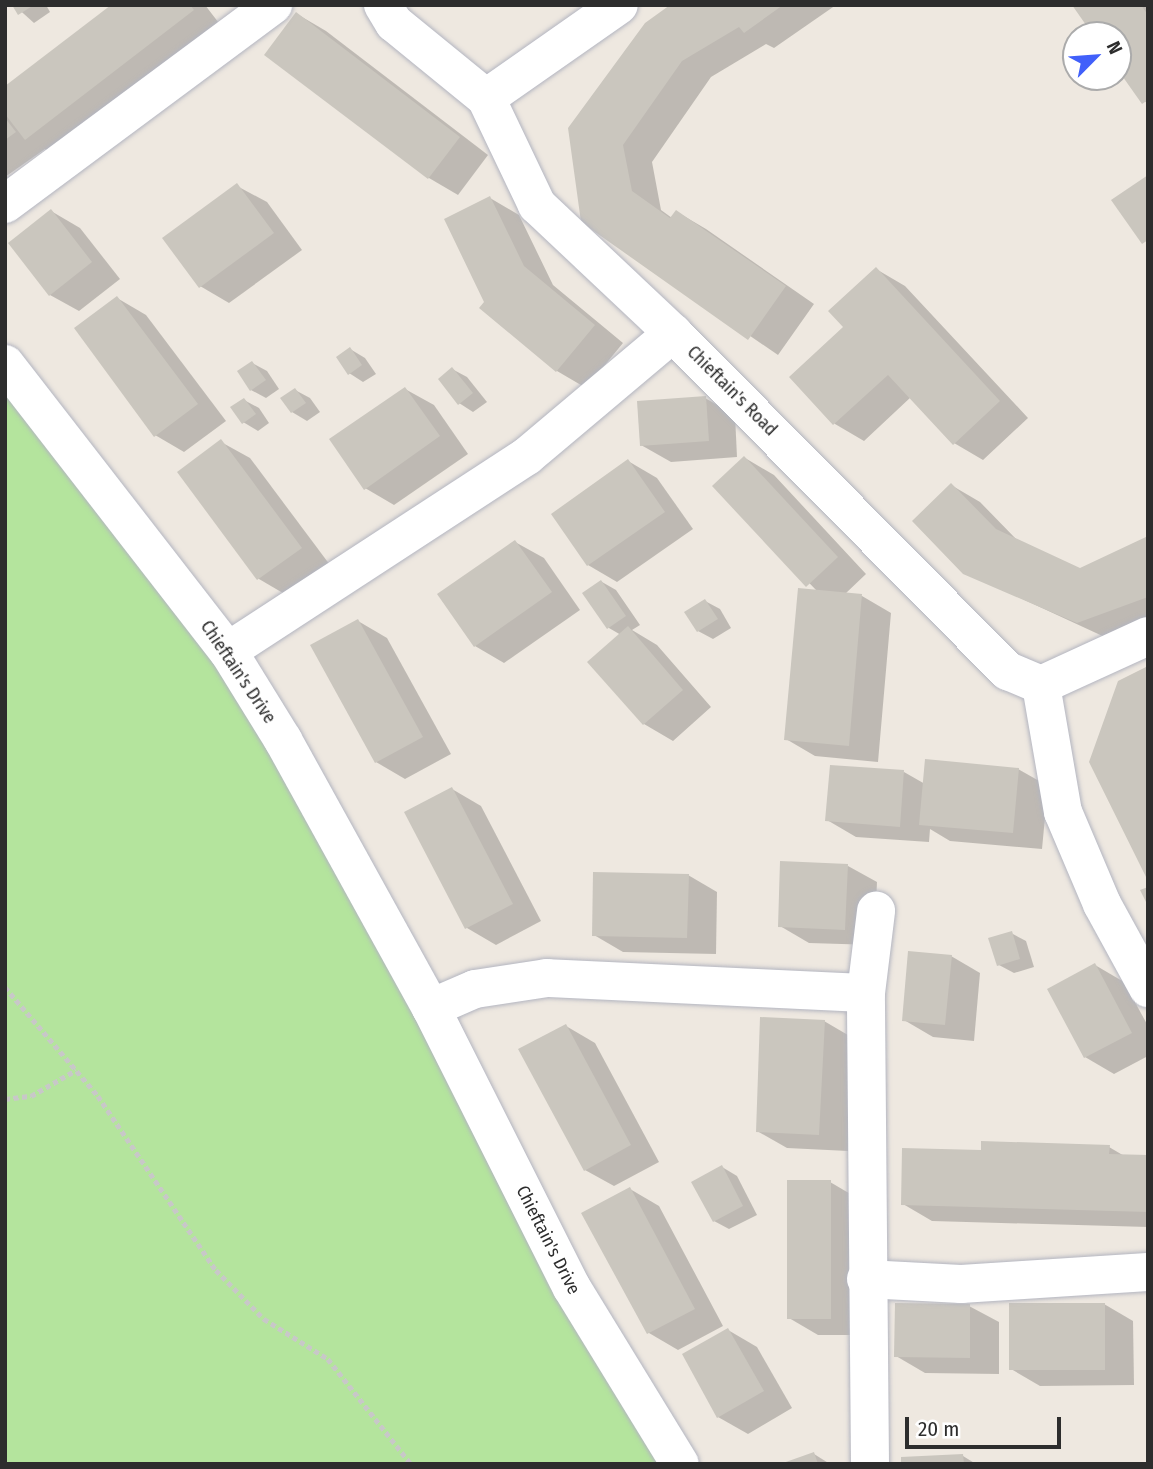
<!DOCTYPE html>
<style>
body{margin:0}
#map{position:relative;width:1153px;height:1469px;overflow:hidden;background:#eee8e0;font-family:"Fira Sans Condensed",sans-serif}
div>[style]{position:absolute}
.green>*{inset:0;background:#b4e49d}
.shadow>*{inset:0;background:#0003}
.building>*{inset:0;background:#cac6be}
.path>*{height:4.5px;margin-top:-2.25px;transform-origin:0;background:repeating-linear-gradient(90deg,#c8c8c8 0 5px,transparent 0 8.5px)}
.roads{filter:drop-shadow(0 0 2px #b3b5c0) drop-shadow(0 0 2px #b3b5c0)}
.street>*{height:38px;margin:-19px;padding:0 19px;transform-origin:19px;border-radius:19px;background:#fff}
span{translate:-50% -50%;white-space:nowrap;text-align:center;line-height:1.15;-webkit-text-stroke:6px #fff;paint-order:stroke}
.street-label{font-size:18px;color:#2d2d2d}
.frame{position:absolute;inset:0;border:7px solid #2d2d2d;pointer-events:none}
.north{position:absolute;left:1062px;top:21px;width:70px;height:70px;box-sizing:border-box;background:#fff;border:2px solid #ababab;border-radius:50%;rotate:65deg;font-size:19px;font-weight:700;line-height:28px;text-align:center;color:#2d2d2d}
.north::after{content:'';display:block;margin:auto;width:24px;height:32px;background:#4160fa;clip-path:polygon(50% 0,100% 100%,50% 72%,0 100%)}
.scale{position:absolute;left:905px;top:1417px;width:156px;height:32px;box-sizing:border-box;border:4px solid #2d2d2d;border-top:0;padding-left:9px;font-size:21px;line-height:24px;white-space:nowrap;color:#2d2d2d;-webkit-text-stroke:5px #fff;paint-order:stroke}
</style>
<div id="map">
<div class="green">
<div style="clip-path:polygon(5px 364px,228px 651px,680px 1464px,5px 1464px)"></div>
</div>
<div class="shadow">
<div style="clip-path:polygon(14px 5px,46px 5px,50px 12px,34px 23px)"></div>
<div style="clip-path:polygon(113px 5px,205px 5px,222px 27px,56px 155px,45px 149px,5px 177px,5px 88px)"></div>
<div style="clip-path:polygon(674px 5px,836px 5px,774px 48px,766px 44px,711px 77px,652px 162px,661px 210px,672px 218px,677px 212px,706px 229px,814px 304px,778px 355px,583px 221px)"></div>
<div style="clip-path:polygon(1074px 5px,1148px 5px,1148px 105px,1118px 67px,1118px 35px,1095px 35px)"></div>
<div style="clip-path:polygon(297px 14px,326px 31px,488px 155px,458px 195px,429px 178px,266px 55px)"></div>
<div style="clip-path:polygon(237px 186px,267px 202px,302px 250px,229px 303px,200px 286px)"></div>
<div style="clip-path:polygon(490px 198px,519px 215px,553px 285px,623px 343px,586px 388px,557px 371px,486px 302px)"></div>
<div style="clip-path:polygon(51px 211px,80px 228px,120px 279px,79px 311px,50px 295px)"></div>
<div style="clip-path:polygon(876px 269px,905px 286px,1028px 418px,983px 460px,954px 443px,911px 397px,864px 441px,835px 424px,792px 377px,846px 327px)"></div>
<div style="clip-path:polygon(117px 298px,146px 315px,226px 421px,184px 452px,155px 435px)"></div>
<div style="clip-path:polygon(350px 349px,365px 358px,376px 374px,363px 382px,349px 373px)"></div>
<div style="clip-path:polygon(252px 363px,267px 371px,279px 389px,266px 398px,251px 390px)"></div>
<div style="clip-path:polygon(452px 369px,467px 377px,487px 402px,473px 412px,459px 403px)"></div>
<div style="clip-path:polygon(405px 389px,434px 405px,468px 454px,394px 505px,365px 488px)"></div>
<div style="clip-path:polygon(295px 390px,310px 398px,320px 412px,307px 421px,292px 412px)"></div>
<div style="clip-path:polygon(705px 398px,735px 415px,737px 457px,671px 462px,641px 445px)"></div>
<div style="clip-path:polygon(244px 400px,259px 408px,269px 423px,258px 431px,243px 422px)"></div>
<div style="clip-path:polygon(221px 442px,250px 458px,330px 565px,288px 596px,259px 579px,180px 473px)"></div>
<div style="clip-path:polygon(745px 458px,774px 475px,866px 574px,845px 594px,862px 596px,891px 613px,878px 762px,815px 756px,786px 739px,817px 591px,715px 486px)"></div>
<div style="clip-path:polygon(628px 461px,657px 478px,693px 529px,617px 582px,588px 565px)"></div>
<div style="clip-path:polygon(951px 485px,980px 502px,1019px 542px,1080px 570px,1148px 537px,1148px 624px,1109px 639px,964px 572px)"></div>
<div style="clip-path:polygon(515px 542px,544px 558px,580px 610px,504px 663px,475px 646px)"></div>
<div style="clip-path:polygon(602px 582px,616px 590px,640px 625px,632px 630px,657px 645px,711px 707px,673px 741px,644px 724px,621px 635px,609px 628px)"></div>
<div style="clip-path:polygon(705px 601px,720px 609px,731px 628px,713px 639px,698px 631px)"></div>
<div style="clip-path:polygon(358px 621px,387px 638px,451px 754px,405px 779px,376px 762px)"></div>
<div style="clip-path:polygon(1148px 668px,1148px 877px,1091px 762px)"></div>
<div style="clip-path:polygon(1018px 769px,1048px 786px,1042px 849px,950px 841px,930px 829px,929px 842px,856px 837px,827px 820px,904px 772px,925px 784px)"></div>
<div style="clip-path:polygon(452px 789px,481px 806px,541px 921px,496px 945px,467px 928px)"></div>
<div style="clip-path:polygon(848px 866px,877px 882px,874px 945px,809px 943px,780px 926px)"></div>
<div style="clip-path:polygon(688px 875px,717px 892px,716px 954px,623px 952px,594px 935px)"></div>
<div style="clip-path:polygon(1011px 933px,1026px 941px,1034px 967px,1014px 973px,999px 965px)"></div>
<div style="clip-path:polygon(951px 956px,980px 973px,974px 1041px,933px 1037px,904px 1020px)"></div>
<div style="clip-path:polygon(1095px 965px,1124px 982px,1148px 1026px,1148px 1056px,1114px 1074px,1085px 1057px)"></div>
<div style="clip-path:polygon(824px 1021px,853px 1038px,848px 1151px,787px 1148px,757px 1131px)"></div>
<div style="clip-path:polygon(566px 1026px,595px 1043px,659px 1162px,614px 1186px,585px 1170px)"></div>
<div style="clip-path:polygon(1109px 1147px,1126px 1157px,1148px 1157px,1148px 1227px,932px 1221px,903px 1204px,982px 1152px)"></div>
<div style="clip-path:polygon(722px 1167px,737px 1176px,757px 1215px,729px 1229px,714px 1221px)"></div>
<div style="clip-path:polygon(830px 1182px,859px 1199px,860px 1335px,818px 1335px,789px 1318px)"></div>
<div style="clip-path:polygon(630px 1189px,659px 1206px,723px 1326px,678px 1350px,649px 1333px)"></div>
<div style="clip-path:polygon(1104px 1304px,1133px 1321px,1134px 1385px,1040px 1386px,1011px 1369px)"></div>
<div style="clip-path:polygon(969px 1306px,999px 1322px,999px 1374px,925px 1373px,896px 1356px)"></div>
<div style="clip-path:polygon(728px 1330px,757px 1347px,792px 1408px,748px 1434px,718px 1417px)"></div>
<div style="clip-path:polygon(814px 1454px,830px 1464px,787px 1464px)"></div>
<div style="clip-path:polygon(963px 1456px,976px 1464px,903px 1464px)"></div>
</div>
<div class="building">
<div style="clip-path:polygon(12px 5px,34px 5px,18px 15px)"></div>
<div style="clip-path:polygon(111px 5px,190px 5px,194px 10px,25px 140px,5px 114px,5px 86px)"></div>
<div style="clip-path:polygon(670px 5px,783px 5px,744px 33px,739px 27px,682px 61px,623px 145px,632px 191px,670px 218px,676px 210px,786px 286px,748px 340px,581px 222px,568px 128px,645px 23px)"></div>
<div style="clip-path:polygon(1072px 5px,1141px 5px,1148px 15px,1148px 100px,1142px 104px,1118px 70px,1118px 35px,1093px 35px)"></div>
<div style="clip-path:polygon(296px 12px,460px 137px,428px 179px,264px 55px)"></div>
<div style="clip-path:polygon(5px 118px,16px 132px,5px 140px)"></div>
<div style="clip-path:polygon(1148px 175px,1148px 240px,1142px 244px,1111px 200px)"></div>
<div style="clip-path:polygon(237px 183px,274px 233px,199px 288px,162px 238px)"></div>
<div style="clip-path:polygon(490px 196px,524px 266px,595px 325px,556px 372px,479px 308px,484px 302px,444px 219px)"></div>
<div style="clip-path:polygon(51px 209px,92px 262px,49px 296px,8px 243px)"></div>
<div style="clip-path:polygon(876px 267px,1000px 401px,953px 445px,888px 375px,833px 425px,789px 377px,843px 327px,828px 311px)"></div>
<div style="clip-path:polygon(117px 296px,198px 404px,154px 437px,74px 328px)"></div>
<div style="clip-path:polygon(350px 347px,362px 365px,348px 375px,336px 357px)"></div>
<div style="clip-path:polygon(252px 361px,266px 380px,250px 391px,237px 371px)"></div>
<div style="clip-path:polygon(452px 367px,473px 393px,458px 405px,438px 379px)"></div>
<div style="clip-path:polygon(405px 387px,440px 436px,364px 490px,329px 439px)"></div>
<div style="clip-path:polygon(295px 388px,306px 403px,291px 413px,280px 398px)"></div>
<div style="clip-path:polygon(706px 396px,709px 441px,640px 446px,637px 401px)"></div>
<div style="clip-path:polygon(244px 398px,256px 414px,242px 424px,230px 407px)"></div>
<div style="clip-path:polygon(221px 439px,302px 548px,257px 580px,177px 472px)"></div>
<div style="clip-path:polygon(744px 456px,838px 557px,806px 587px,712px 486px)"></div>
<div style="clip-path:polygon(628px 459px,665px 512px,587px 566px,551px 514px)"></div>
<div style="clip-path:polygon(951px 483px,996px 529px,1080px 568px,1148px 536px,1148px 597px,1077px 623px,963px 574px,912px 521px)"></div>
<div style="clip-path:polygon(515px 540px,552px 592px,474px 647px,437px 594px)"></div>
<div style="clip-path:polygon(601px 580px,626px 616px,607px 629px,582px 593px)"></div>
<div style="clip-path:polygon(798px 588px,862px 594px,849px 746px,784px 740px)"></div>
<div style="clip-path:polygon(705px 599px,718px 619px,697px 632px,684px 612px)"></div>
<div style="clip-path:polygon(358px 619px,423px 737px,375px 763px,310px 645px)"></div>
<div style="clip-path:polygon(628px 626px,683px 690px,643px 725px,587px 662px)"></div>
<div style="clip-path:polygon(1148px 666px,1147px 755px,1148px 881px,1089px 762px,1118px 681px)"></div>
<div style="clip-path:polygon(925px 759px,1019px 768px,1013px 833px,919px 825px)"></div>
<div style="clip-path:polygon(830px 765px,904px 770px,900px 827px,825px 821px)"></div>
<div style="clip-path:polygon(452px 787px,513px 904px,465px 929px,404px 812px)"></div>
<div style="clip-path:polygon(780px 861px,848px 864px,845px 930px,778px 927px)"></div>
<div style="clip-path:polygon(593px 872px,689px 874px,687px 938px,592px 936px)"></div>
<div style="clip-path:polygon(1148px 887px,1148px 906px,1140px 890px)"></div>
<div style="clip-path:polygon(1012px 931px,1020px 959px,997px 966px,988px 938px)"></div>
<div style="clip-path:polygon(908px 951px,952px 955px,945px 1025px,902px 1021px)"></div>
<div style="clip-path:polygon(1095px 963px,1132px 1033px,1084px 1058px,1047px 989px)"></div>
<div style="clip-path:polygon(760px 1017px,825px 1020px,819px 1135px,756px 1132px)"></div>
<div style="clip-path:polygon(566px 1024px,631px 1145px,584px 1171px,518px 1049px)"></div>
<div style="clip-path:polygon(981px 1141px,1110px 1145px,1109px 1154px,1148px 1155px,1148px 1212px,901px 1205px,902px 1148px,981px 1150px)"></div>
<div style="clip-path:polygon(722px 1165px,743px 1206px,713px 1222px,691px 1182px)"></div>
<div style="clip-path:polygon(787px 1180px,831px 1180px,831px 1319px,787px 1319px)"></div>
<div style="clip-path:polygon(630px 1187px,695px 1309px,647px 1334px,581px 1213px)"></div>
<div style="clip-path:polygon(895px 1303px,970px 1304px,970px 1358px,894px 1357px)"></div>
<div style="clip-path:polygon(1009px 1303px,1105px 1303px,1105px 1370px,1009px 1370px)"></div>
<div style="clip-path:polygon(728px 1328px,764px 1391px,717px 1418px,682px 1354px)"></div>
<div style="clip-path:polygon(814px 1452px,818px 1464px,783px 1464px,783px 1463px)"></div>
<div style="clip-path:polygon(963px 1454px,964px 1464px,901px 1464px,901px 1457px)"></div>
</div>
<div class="path">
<div style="left:5px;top:987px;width:143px;rotate:49.5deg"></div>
<div style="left:98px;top:1096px;width:210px;rotate:55.9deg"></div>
<div style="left:216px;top:1270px;width:69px;rotate:45.6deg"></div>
<div style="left:264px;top:1319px;width:75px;rotate:32deg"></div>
<div style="left:328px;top:1359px;width:134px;rotate:51.7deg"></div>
<div style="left:5px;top:1099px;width:26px;rotate:-7deg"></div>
<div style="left:31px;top:1096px;width:52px;rotate:-30deg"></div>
</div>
<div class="roads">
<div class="street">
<div style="left:383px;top:5px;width:21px;rotate:59deg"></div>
<div style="left:394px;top:23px;width:119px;rotate:39.2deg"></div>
<div style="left:486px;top:98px;width:119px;rotate:64.5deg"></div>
<div style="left:537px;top:205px;width:187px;rotate:43.3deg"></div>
<div style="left:486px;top:98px;width:162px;rotate:-35deg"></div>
<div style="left:5px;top:204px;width:334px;rotate:-36.6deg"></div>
<div style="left:5px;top:364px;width:363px;rotate:52.2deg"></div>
<div style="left:228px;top:651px;width:105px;rotate:58.3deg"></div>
<div style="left:283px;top:740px;width:306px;rotate:61.1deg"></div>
<div style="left:431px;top:1008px;width:313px;rotate:63.3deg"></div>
<div style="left:572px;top:1288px;width:206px;rotate:58.5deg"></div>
<div style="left:228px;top:651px;width:357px;rotate:-33.1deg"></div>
<div style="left:527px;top:456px;width:191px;rotate:-40.1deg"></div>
<div style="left:673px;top:333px;width:476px;rotate:45.3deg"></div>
<div style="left:1008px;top:671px;width:36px;rotate:23deg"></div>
<div style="left:1041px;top:685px;width:118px;rotate:-24.6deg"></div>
<div style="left:1041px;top:685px;width:129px;rotate:80.2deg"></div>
<div style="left:1063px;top:812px;width:100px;rotate:67deg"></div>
<div style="left:1102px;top:904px;width:96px;rotate:61.3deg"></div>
<div style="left:431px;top:1008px;width:48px;rotate:-23.4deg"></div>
<div style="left:475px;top:989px;width:73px;rotate:-8.7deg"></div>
<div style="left:547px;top:978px;width:319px;rotate:2.7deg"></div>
<div style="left:866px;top:1279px;width:95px;rotate:3deg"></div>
<div style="left:961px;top:1284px;width:187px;rotate:-3.7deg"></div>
<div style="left:870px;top:1464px;width:471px;rotate:-90.5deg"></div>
<div style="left:866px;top:993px;width:83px;rotate:-83deg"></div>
</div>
</div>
<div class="street-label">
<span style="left:732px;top:391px;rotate:45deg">Chieftain's Road</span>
<span style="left:238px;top:672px;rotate:56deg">Chieftain's Drive</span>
<span style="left:548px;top:1240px;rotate:63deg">Chieftain's Drive</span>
</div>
<div class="frame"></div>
<div class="north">N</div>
<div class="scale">20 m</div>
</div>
